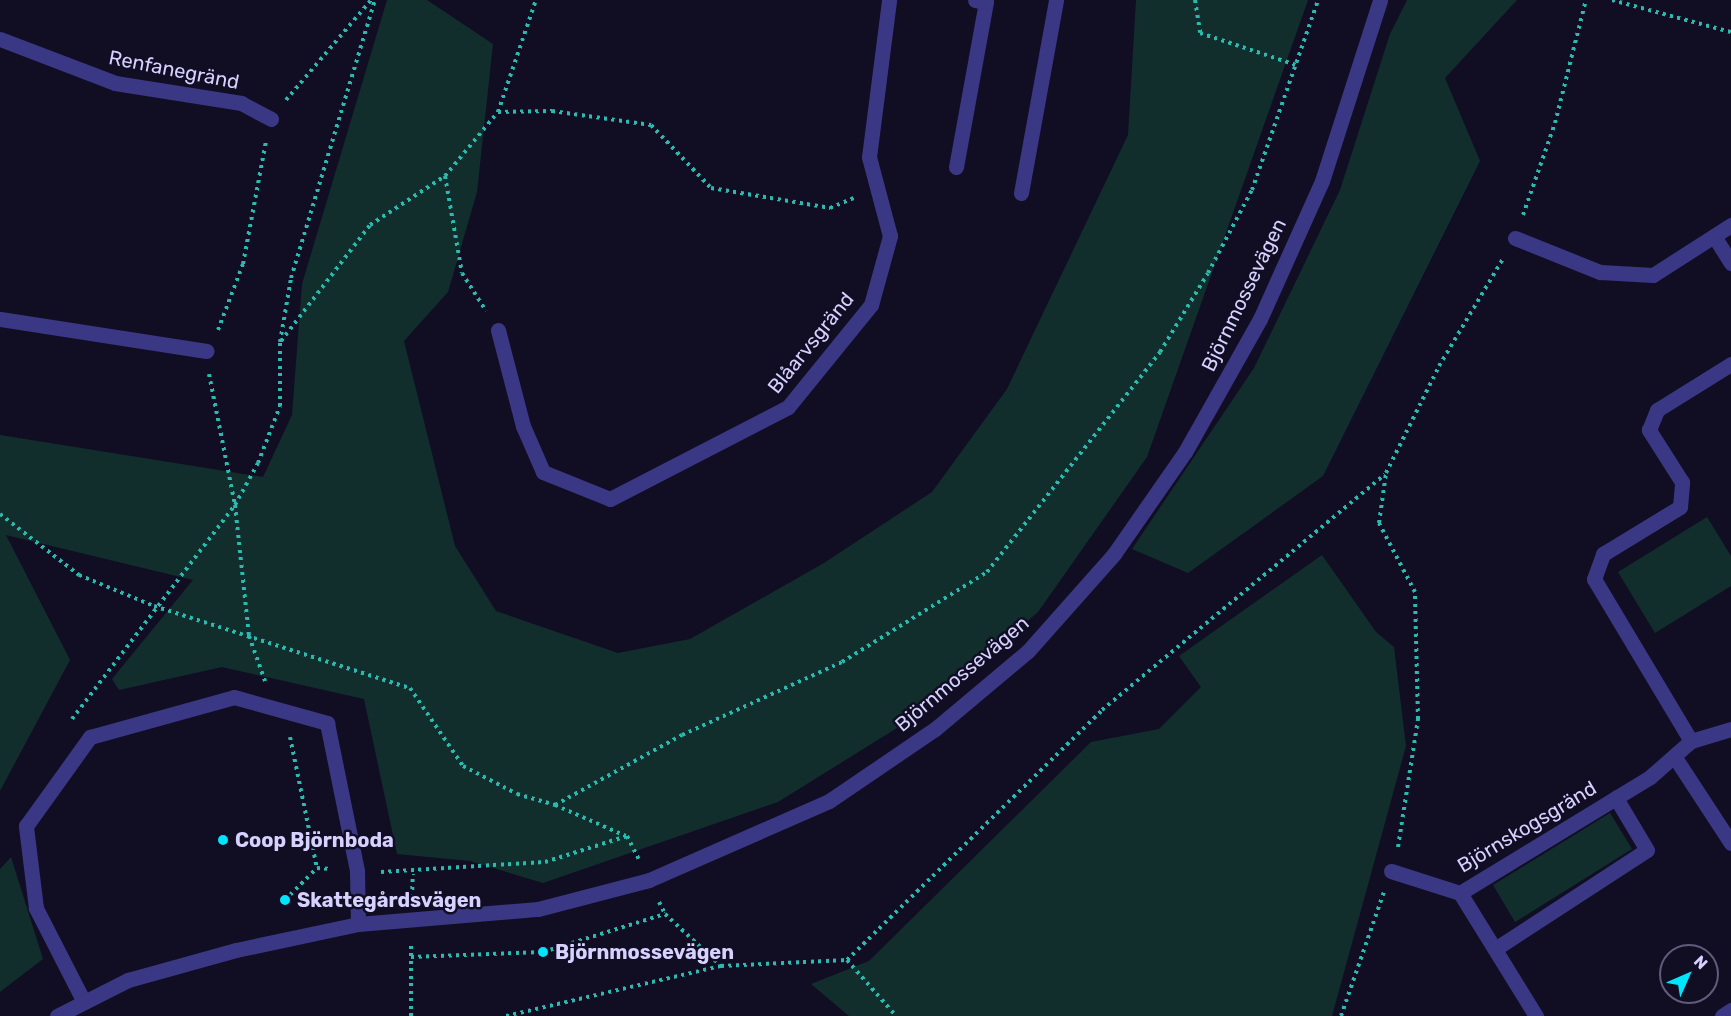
<!DOCTYPE html>
<meta charset="utf-8">
<style>
body{margin:0}
#map{position:relative;width:1731px;height:1016px;overflow:hidden;background:#110e24;font-family:Rubik,sans-serif}
div>[style]{position:absolute}
.green>*{inset:0;background:#112e2d}
.path>*{height:4px;margin-top:-2px;transform-origin:0;background:repeating-linear-gradient(90deg,#2cb9af 0 3px,transparent 0 7.5px)}
.minor>*{height:15px;margin:-7.5px;padding:0 7.5px;transform-origin:7.5px;border-radius:7.5px;background:#3a3885}
.dots>*{width:16px;height:16px;translate:-50% -50%;box-sizing:border-box;border:3px solid #110e24;border-radius:50%}
span{translate:-50% -50%;white-space:nowrap;text-align:center;line-height:1.15;-webkit-text-stroke:5px #110e24;paint-order:stroke}
.street-label{font-size:20px;color:#d6d1ff}
.poi-label{font-size:20px;color:#d6d1ff;font-weight:700}
.left{translate:0 -50%;text-align:left}
.north{position:absolute;left:1659px;top:944px;width:60px;height:60px;box-sizing:border-box;background:#110e24;border:2px solid #605c7c;border-radius:50%;rotate:45deg;font-size:16px;font-weight:700;line-height:24px;text-align:center;color:#d6d1ff}
.north::after{content:'';display:block;margin:auto;width:21px;height:27px;background:#00e4fc;clip-path:polygon(50% 0,100% 100%,50% 72%,0 100%)}
</style>
<div id="map">
<div class="green">
<div style="clip-path:polygon(387px 0,427px 0,493px 44px,477px 192px,448px 292px,404px 341px,455px 546px,496px 611px,618px 653px,690px 639px,824px 563px,932px 492px,1007px 389px,1128px 135px,1136px 0,1308px 0,1147px 457px,1038px 612px,913px 718px,778px 802px,543px 883px,470px 861px,397px 854px,364px 699px,222px 667px,119px 690px,112px 679px,193px 580px,6px 535px,70px 660px,0 791px,0 435px,263px 477px,292px 415px,302px 284px)"></div>
<div style="clip-path:polygon(1407px 0,1517px 0,1445px 78px,1480px 161px,1323px 476px,1188px 573px,1132px 549px,1254px 368px,1340px 190px,1390px 34px)"></div>
<div style="clip-path:polygon(1707px 517px,1731px 556px,1731px 586px,1655px 633px,1618px 572px)"></div>
<div style="clip-path:polygon(1322px 555px,1376px 632px,1394px 647px,1406px 746px,1332px 1016px,849px 1016px,811px 984px,869px 961px,1091px 742px,1159px 729px,1201px 687px,1179px 656px)"></div>
<div style="clip-path:polygon(1610px 813px,1632px 849px,1515px 922px,1493px 885px)"></div>
<div style="clip-path:polygon(11px 857px,43px 959px,0 992px,0 869px)"></div>
</div>
<div class="path">
<div style="left:1195px;top:0;width:33px;rotate:81deg"></div>
<div style="left:1200px;top:33px;width:101px;rotate:18.4deg"></div>
<div style="left:1612px;top:0;width:123px;rotate:15.1deg"></div>
<div style="left:286px;top:100px;width:131px;rotate:-49.6deg"></div>
<div style="left:498px;top:112px;width:118px;rotate:-71.3deg"></div>
<div style="left:445px;top:176px;width:83px;rotate:-50.4deg"></div>
<div style="left:498px;top:112px;width:54px;rotate:-1.1deg"></div>
<div style="left:552px;top:111px;width:100px;rotate:8deg"></div>
<div style="left:651px;top:125px;width:87px;rotate:46.4deg"></div>
<div style="left:711px;top:188px;width:121px;rotate:9.5deg"></div>
<div style="left:830px;top:208px;width:28px;rotate:-23deg"></div>
<div style="left:1523px;top:215px;width:97px;rotate:-70.8deg"></div>
<div style="left:1555px;top:123px;width:127px;rotate:-75.9deg"></div>
<div style="left:218px;top:330px;width:71px;rotate:-69.3deg"></div>
<div style="left:243px;top:264px;width:125px;rotate:-79.4deg"></div>
<div style="left:281px;top:341px;width:146px;rotate:-52.5deg"></div>
<div style="left:370px;top:225px;width:90px;rotate:-33.2deg"></div>
<div style="left:445px;top:176px;width:98px;rotate:80.1deg"></div>
<div style="left:462px;top:273px;width:45px;rotate:57.7deg"></div>
<div style="left:209px;top:374px;width:134px;rotate:78.8deg"></div>
<div style="left:235px;top:505px;width:132px;rotate:83.9deg"></div>
<div style="left:249px;top:636px;width:48px;rotate:70.4deg"></div>
<div style="left:0;top:514px;width:100px;rotate:37.7deg"></div>
<div style="left:79px;top:575px;width:81px;rotate:22.5deg"></div>
<div style="left:154px;top:606px;width:269px;rotate:17.8deg"></div>
<div style="left:410px;top:688px;width:94px;rotate:55.8deg"></div>
<div style="left:463px;top:766px;width:61px;rotate:27.4deg"></div>
<div style="left:517px;top:794px;width:40px;rotate:16deg"></div>
<div style="left:555px;top:805px;width:145px;rotate:-28.9deg"></div>
<div style="left:682px;top:735px;width:176px;rotate:-24.5deg"></div>
<div style="left:842px;top:662px;width:171px;rotate:-31.8deg"></div>
<div style="left:987px;top:572px;width:280px;rotate:-51.8deg"></div>
<div style="left:1160px;top:352px;width:92px;rotate:-58.7deg"></div>
<div style="left:1208px;top:273px;width:94px;rotate:-62.1deg"></div>
<div style="left:1252px;top:190px;width:201px;rotate:-70.8deg"></div>
<div style="left:72px;top:719px;width:269px;rotate:-52.7deg"></div>
<div style="left:235px;top:505px;width:48px;rotate:-61.3deg"></div>
<div style="left:258px;top:463px;width:61px;rotate:-68.9deg"></div>
<div style="left:280px;top:406px;width:64px;rotate:-90deg"></div>
<div style="left:280px;top:342px;width:65px;rotate:-80.2deg"></div>
<div style="left:291px;top:278px;width:290px;rotate:-73.2deg"></div>
<div style="left:290px;top:737px;width:134px;rotate:78.4deg"></div>
<div style="left:317px;top:868px;width:14px;rotate:4deg"></div>
<div style="left:555px;top:805px;width:77px;rotate:23.6deg"></div>
<div style="left:1398px;top:847px;width:130px;rotate:-81.1deg"></div>
<div style="left:1418px;top:719px;width:127px;rotate:-91.4deg"></div>
<div style="left:1415px;top:592px;width:78px;rotate:-117.6deg"></div>
<div style="left:1379px;top:523px;width:50px;rotate:-82deg"></div>
<div style="left:1386px;top:473px;width:119px;rotate:-63.6deg"></div>
<div style="left:1439px;top:366px;width:127px;rotate:-59.2deg"></div>
<div style="left:381px;top:872px;width:164px;rotate:-3.5deg"></div>
<div style="left:545px;top:862px;width:86px;rotate:-17.6deg"></div>
<div style="left:627px;top:836px;width:27px;rotate:63deg"></div>
<div style="left:412px;top:897px;width:23px;rotate:-88deg"></div>
<div style="left:285px;top:900px;width:45px;rotate:-45deg"></div>
<div style="left:659px;top:902px;width:13px;rotate:63deg"></div>
<div style="left:665px;top:914px;width:76px;rotate:42.9deg"></div>
<div style="left:411px;top:957px;width:132px;rotate:-2.2deg"></div>
<div style="left:543px;top:952px;width:128px;rotate:-17.3deg"></div>
<div style="left:847px;top:960px;width:74px;rotate:48.8deg"></div>
<div style="left:411px;top:1016px;width:72px;rotate:-90deg"></div>
<div style="left:506px;top:1016px;width:221px;rotate:-13.1deg"></div>
<div style="left:721px;top:966px;width:126px;rotate:-2.7deg"></div>
<div style="left:847px;top:960px;width:357px;rotate:-44.4deg"></div>
<div style="left:1102px;top:710px;width:368px;rotate:-39.8deg"></div>
<div style="left:1341px;top:1016px;width:131px;rotate:-70.9deg"></div>
</div>
<div class="minor">
<div style="left:0;top:39px;width:123px;rotate:20.9deg"></div>
<div style="left:115px;top:83px;width:128px;rotate:9deg"></div>
<div style="left:241px;top:103px;width:34px;rotate:28deg"></div>
<div style="left:956px;top:167px;width:168px;rotate:-79.7deg"></div>
<div style="left:986px;top:2px;width:11px;rotate:-170deg"></div>
<div style="left:1021px;top:193px;width:196px;rotate:-79.7deg"></div>
<div style="left:1714px;top:236px;width:32px;rotate:58deg"></div>
<div style="left:1515px;top:238px;width:92px;rotate:21.8deg"></div>
<div style="left:1600px;top:272px;width:53px;rotate:3.2deg"></div>
<div style="left:1653px;top:275px;width:93px;rotate:-32.7deg"></div>
<div style="left:0;top:319px;width:209px;rotate:8.8deg"></div>
<div style="left:498px;top:330px;width:99px;rotate:75.4deg"></div>
<div style="left:523px;top:426px;width:50px;rotate:66.5deg"></div>
<div style="left:543px;top:472px;width:72px;rotate:21.9deg"></div>
<div style="left:610px;top:499px;width:200px;rotate:-27.3deg"></div>
<div style="left:788px;top:407px;width:132px;rotate:-50.9deg"></div>
<div style="left:871px;top:305px;width:72px;rotate:-74.6deg"></div>
<div style="left:890px;top:236px;width:82px;rotate:-104.9deg"></div>
<div style="left:869px;top:157px;width:158px;rotate:-82.7deg"></div>
<div style="left:1691px;top:741px;width:189px;rotate:-120.9deg"></div>
<div style="left:1594px;top:579px;width:27px;rotate:-70deg"></div>
<div style="left:1603px;top:554px;width:90px;rotate:-31.4deg"></div>
<div style="left:1680px;top:507px;width:25px;rotate:-85deg"></div>
<div style="left:1682px;top:482px;width:62px;rotate:-122.4deg"></div>
<div style="left:1649px;top:430px;width:22px;rotate:-68deg"></div>
<div style="left:1657px;top:410px;width:87px;rotate:-31.9deg"></div>
<div style="left:1674px;top:756px;width:104px;rotate:56.8deg"></div>
<div style="left:1391px;top:871px;width:72px;rotate:17.7deg"></div>
<div style="left:1460px;top:893px;width:145px;rotate:58.3deg"></div>
<div style="left:1460px;top:893px;width:223px;rotate:-31.4deg"></div>
<div style="left:1650px;top:777px;width:55px;rotate:-41.3deg"></div>
<div style="left:1691px;top:741px;width:42px;rotate:-16.7deg"></div>
<div style="left:1495px;top:949px;width:181px;rotate:-33.1deg"></div>
<div style="left:1647px;top:850px;width:61px;rotate:-120.8deg"></div>
<div style="left:84px;top:1002px;width:106px;rotate:-117.1deg"></div>
<div style="left:36px;top:908px;width:83px;rotate:-97deg"></div>
<div style="left:26px;top:826px;width:110px;rotate:-54.3deg"></div>
<div style="left:90px;top:737px;width:149px;rotate:-15.5deg"></div>
<div style="left:234px;top:697px;width:97px;rotate:15.6deg"></div>
<div style="left:327px;top:723px;width:151px;rotate:78.5deg"></div>
<div style="left:357px;top:871px;width:53px;rotate:88.9deg"></div>
<div style="left:57px;top:1016px;width:80px;rotate:-26.9deg"></div>
<div style="left:128px;top:980px;width:112px;rotate:-15.5deg"></div>
<div style="left:236px;top:950px;width:125px;rotate:-12deg"></div>
<div style="left:358px;top:924px;width:181px;rotate:-4.8deg"></div>
<div style="left:538px;top:909px;width:115px;rotate:-14.6deg"></div>
<div style="left:649px;top:880px;width:197px;rotate:-23.7deg"></div>
<div style="left:829px;top:801px;width:128px;rotate:-34.2deg"></div>
<div style="left:935px;top:729px;width:121px;rotate:-40deg"></div>
<div style="left:1028px;top:651px;width:130px;rotate:-48.4deg"></div>
<div style="left:1114px;top:554px;width:124px;rotate:-55.2deg"></div>
<div style="left:1185px;top:452px;width:153px;rotate:-60.6deg"></div>
<div style="left:1260px;top:319px;width:151px;rotate:-65.8deg"></div>
<div style="left:1322px;top:181px;width:190px;rotate:-72.2deg"></div>
<div style="left:1722px;top:1016px;width:11px;rotate:-34deg"></div>
</div>
<div class="dots">
<div style="left:223px;top:840px;background:#00e4fc"></div>
<div style="left:285px;top:900px;background:#00e4fc"></div>
<div style="left:543px;top:952px;background:#00e4fc"></div>
</div>
<div class="street-label">
<span style="left:174px;top:70px;rotate:11deg">Renfanegränd</span>
<span style="left:1244px;top:295px;rotate:-64deg">Björnmossevägen</span>
<span style="left:811px;top:343px;rotate:-51deg">Blåarvsgränd</span>
<span style="left:962px;top:674px;rotate:-40deg">Björnmossevägen</span>
<span style="left:1527px;top:827px;rotate:-31deg">Björnskogsgränd</span>
</div>
<div class="poi-label">
<span class="left" style="left:235px;top:840px">Coop Björnboda</span>
<span class="left" style="left:297px;top:900px">Skattegårdsvägen</span>
<span class="left" style="left:555px;top:952px">Björnmossevägen</span>
</div>
<div class="north">N</div>
</div>
